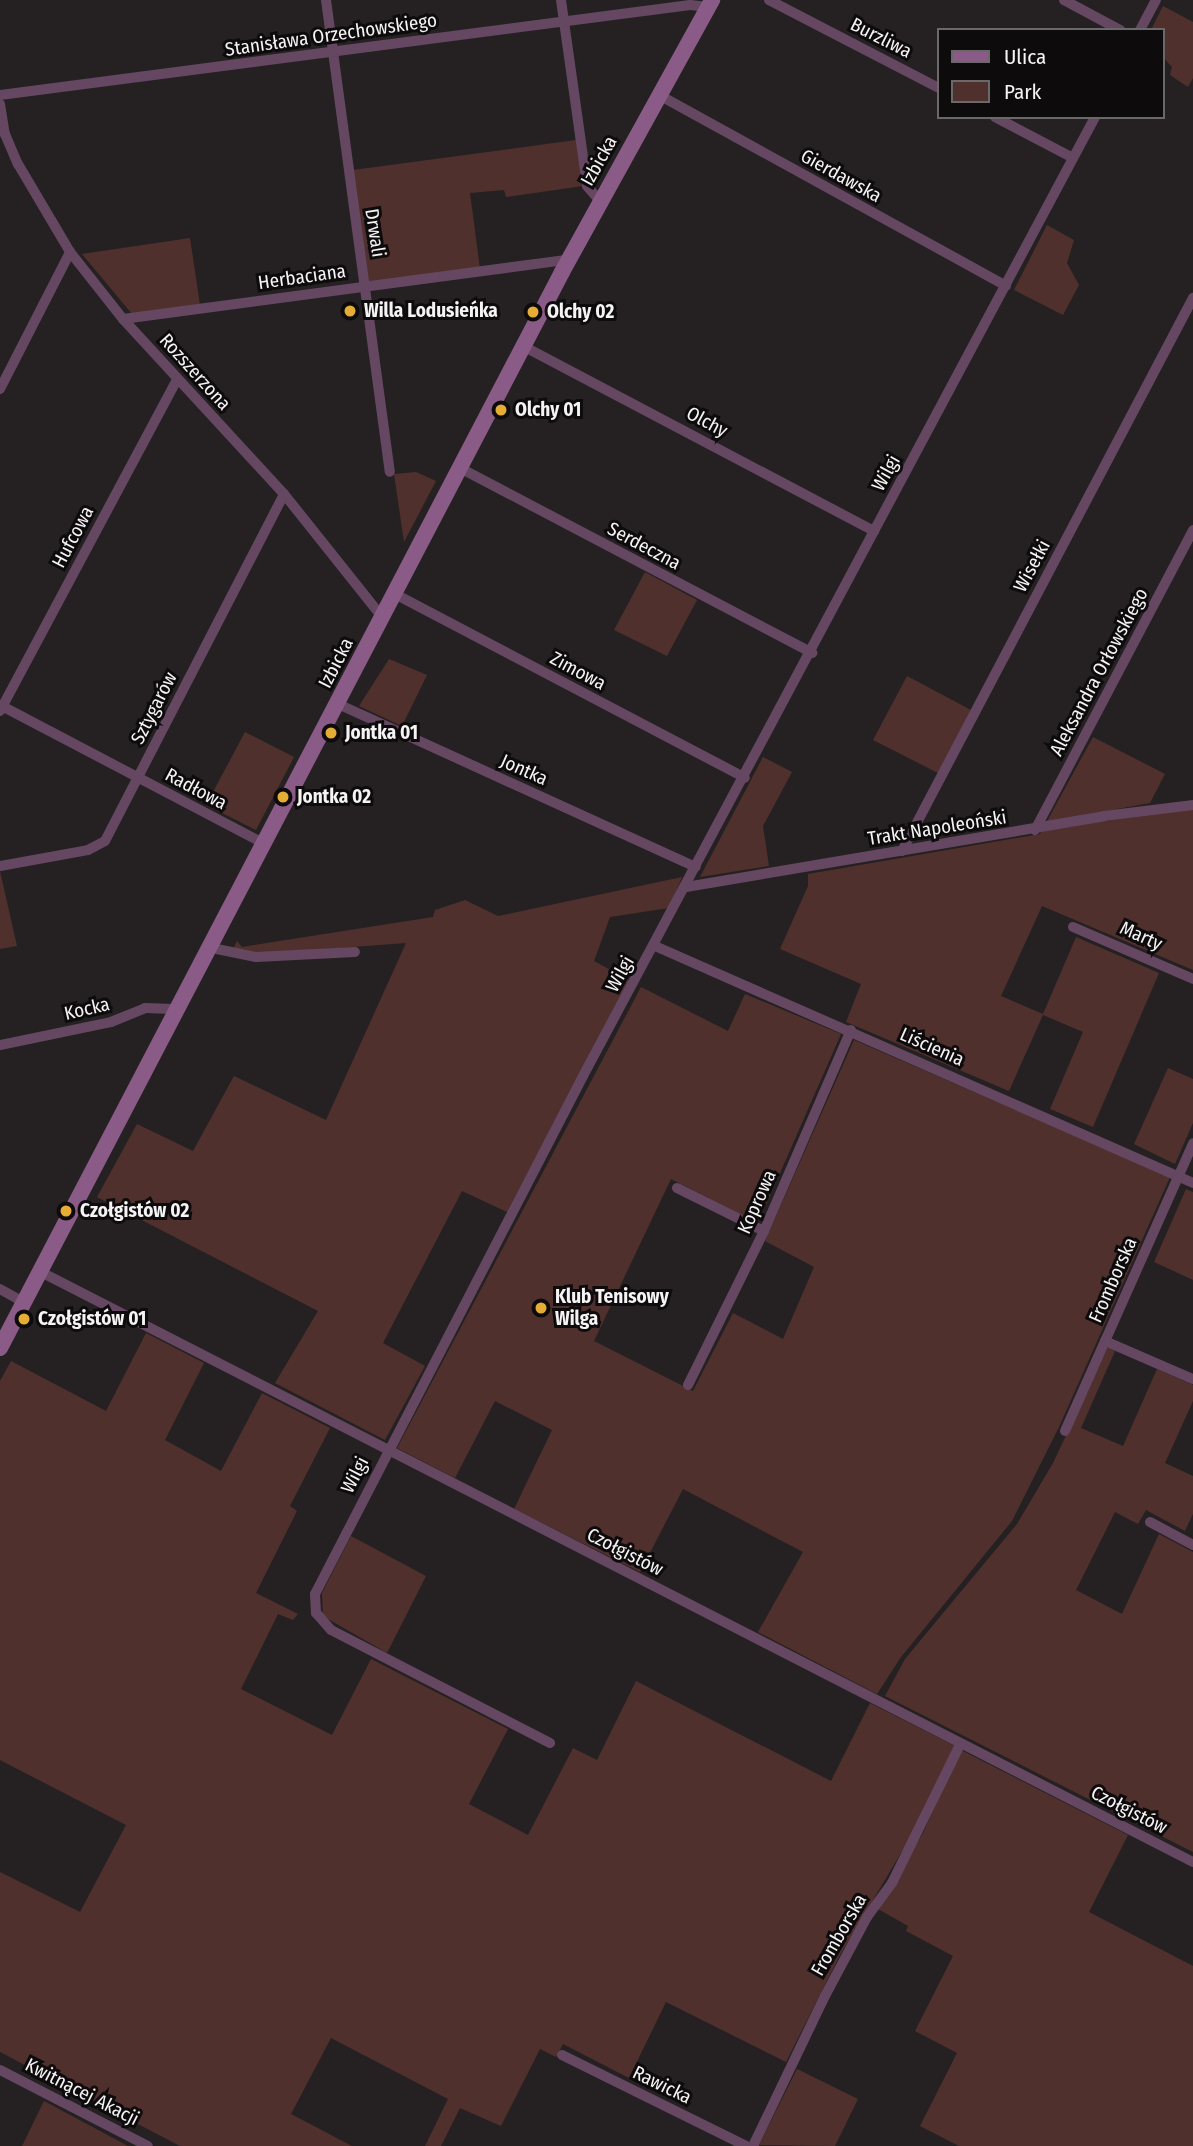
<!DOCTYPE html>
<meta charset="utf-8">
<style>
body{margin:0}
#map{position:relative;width:1193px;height:2146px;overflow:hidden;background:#252123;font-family:"Fira Sans Condensed",sans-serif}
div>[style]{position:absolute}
.green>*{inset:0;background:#50302c}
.street>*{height:10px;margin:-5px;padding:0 5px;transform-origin:5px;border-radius:5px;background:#654762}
.secondary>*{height:16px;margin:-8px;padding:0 8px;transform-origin:8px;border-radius:8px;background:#8a5b86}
.dots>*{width:19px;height:19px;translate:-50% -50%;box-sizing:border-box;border:4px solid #0d0b0c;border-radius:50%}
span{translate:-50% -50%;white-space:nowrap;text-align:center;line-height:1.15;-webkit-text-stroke:6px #0d0b0c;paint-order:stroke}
.street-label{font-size:19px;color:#f6f3f5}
.poi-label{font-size:19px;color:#f6f3f5;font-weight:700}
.left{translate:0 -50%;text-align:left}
.legend{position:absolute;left:937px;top:28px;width:228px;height:91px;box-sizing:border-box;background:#0d0b0c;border:2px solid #6a6869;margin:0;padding:9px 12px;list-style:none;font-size:21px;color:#f6f3f5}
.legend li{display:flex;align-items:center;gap:14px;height:35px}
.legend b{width:35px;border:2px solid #6a6869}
</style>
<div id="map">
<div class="green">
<div style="clip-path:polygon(1163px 6px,1193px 22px,1193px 78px,1188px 87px,1170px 75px,1172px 67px,1163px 57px,1163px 30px,1151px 30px)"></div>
<div style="clip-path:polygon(576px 140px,583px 186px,506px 197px,504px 190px,470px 193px,480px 269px,369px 283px,353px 170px)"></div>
<div style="clip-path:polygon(1047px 225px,1074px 240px,1067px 263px,1079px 285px,1063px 315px,1014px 290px)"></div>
<div style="clip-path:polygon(190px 238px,200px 305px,132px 314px,82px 254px)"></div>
<div style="clip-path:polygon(416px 472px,436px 481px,404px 542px,394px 474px)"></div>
<div style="clip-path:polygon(645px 572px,697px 600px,667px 656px,614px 630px)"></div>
<div style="clip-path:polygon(389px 659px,427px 675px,402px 726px,359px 706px)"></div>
<div style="clip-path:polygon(907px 676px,971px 710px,938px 773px,873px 740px)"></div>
<div style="clip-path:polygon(245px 732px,294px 757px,256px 830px,206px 805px)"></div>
<div style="clip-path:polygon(1093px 737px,1165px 774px,1150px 803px,1106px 811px,1107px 821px,1193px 807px,1193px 970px,1042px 906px,1001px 996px,1043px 1014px,1076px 937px,1159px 973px,1093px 1127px,1050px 1109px,1083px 1032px,1043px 1015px,1009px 1091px,846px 1022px,861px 984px,780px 949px,808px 886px,808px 874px,1040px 834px)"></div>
<div style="clip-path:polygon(763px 757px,792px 772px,763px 826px,769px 866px,700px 877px)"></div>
<div style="clip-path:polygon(0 871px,17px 946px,0 949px)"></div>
<div style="clip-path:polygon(682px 877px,669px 908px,610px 917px,594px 961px,629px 980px,507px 1212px,462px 1191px,383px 1343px,425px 1366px,385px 1440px,275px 1383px,318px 1311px,97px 1197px,137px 1124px,193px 1151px,234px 1076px,326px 1120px,406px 943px,272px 953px,232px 951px,237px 941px,242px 947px,433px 917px,435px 910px,465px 900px,498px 916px)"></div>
<div style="clip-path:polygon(641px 987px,728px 1031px,745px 994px,841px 1034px,758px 1223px,671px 1179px,594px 1341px,693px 1391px,733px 1313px,783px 1339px,814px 1267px,765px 1241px,854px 1040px,1170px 1177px,1059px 1427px,1012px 1521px,901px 1657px,877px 1694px,758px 1632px,803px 1552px,683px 1489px,640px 1572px,514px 1509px,552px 1430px,495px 1401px,455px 1478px,397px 1448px)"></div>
<div style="clip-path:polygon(1168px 1068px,1193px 1079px,1193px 1123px,1175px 1164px,1134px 1144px)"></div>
<div style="clip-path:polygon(1186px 1189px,1193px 1192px,1193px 1280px,1154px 1262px)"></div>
<div style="clip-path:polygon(146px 1333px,204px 1363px,165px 1440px,221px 1471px,262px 1393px,330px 1428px,290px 1506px,297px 1511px,256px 1593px,298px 1614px,293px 1620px,278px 1614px,241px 1689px,332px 1735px,371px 1659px,508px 1729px,469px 1804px,528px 1835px,573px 1748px,597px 1760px,636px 1681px,831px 1781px,870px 1703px,957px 1747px,907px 1843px,840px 1955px,786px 2062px,666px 2002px,629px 2078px,563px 2044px,556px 2057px,540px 2049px,501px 2126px,460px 2108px,441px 2146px,425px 2146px,448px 2099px,331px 2038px,291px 2114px,352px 2146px,180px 2146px,0 2052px,0 1872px,80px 1912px,126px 1825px,0 1760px,0 1381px,11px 1361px,106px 1411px)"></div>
<div style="clip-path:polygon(1108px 1347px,1115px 1351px,1081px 1428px,1123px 1446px,1157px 1369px,1193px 1385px,1193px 1401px,1165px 1463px,1193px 1476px,1193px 1514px,1185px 1531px,1146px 1510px,1138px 1524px,1115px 1512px,1076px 1590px,1122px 1614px,1159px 1534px,1193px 1552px,1193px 1852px,885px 1696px,905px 1659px,1017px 1524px,1053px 1463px)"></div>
<div style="clip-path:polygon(351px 1536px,426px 1576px,387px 1653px,323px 1616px,322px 1593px)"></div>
<div style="clip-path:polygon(961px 1750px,1128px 1835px,1089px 1912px,1193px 1966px,1193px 2146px,959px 2146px,920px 2126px,957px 2053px,915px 2031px,953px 1956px,906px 1931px,908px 1926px,878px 1909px,923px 1833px)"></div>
<div style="clip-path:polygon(797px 2069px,858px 2099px,835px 2146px,759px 2145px)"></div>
<div style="clip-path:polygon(44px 2101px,128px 2146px,22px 2146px)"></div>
</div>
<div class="street">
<div style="left:326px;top:0;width:476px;rotate:82.3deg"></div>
<div style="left:561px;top:0;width:188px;rotate:82deg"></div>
<div style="left:587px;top:186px;width:21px;rotate:49deg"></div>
<div style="left:769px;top:0;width:191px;rotate:27.4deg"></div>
<div style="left:1064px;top:0;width:64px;rotate:28.2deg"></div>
<div style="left:1140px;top:30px;width:34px;rotate:-62deg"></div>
<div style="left:0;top:95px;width:696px;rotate:-7.43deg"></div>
<div style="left:690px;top:5px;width:18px;rotate:6deg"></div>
<div style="left:659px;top:95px;width:396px;rotate:28.8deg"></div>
<div style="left:0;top:104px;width:30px;rotate:81deg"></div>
<div style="left:5px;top:134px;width:33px;rotate:67deg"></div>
<div style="left:18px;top:164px;width:102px;rotate:59.4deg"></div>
<div style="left:70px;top:252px;width:85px;rotate:51.7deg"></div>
<div style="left:123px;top:319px;width:238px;rotate:47.4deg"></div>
<div style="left:284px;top:494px;width:159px;rotate:51.4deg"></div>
<div style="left:995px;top:117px;width:88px;rotate:27.7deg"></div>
<div style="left:123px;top:319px;width:449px;rotate:-7.6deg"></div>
<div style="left:523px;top:346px;width:397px;rotate:27.8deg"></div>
<div style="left:0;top:389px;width:154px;rotate:-62.9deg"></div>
<div style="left:460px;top:468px;width:398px;rotate:27.7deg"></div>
<div style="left:395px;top:594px;width:395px;rotate:27.7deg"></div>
<div style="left:338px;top:704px;width:393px;rotate:24.5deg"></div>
<div style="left:0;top:705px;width:299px;rotate:27.7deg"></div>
<div style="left:0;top:711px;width:376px;rotate:-61.9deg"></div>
<div style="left:1035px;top:830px;width:339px;rotate:-62.2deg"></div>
<div style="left:902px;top:851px;width:625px;rotate:-62.25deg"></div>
<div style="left:0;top:866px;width:89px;rotate:-10.3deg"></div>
<div style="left:88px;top:850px;width:19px;rotate:-28deg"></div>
<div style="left:105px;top:841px;width:390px;rotate:-62.7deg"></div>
<div style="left:686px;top:887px;width:424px;rotate:-9.6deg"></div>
<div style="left:1104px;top:816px;width:90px;rotate:-7deg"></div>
<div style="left:1073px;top:927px;width:131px;rotate:23.4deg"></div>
<div style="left:655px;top:946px;width:588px;rotate:23.77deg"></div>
<div style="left:212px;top:948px;width:45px;rotate:11.6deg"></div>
<div style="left:256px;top:957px;width:99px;rotate:-2.9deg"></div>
<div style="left:0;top:1045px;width:113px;rotate:-11.7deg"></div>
<div style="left:111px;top:1022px;width:37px;rotate:-22deg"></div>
<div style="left:145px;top:1008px;width:35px;rotate:2deg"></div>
<div style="left:677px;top:1188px;width:97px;rotate:26.3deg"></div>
<div style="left:41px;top:1272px;width:1294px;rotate:27.12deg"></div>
<div style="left:0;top:1289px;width:29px;rotate:29deg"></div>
<div style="left:1105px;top:1341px;width:96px;rotate:23.4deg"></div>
<div style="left:688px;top:1385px;width:172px;rotate:-63.7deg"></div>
<div style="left:764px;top:1231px;width:219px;rotate:-66.6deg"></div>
<div style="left:1065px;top:1431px;width:315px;rotate:-66deg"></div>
<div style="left:1150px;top:1522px;width:49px;rotate:28.1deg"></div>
<div style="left:550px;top:1743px;width:246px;rotate:-152.7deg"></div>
<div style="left:331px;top:1630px;width:23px;rotate:-131deg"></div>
<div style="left:316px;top:1613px;width:19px;rotate:-93deg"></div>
<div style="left:315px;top:1594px;width:583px;rotate:-62.64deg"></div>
<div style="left:583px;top:1076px;width:1087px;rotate:-61.9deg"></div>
<div style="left:562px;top:2055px;width:205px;rotate:26.3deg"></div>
<div style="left:0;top:2070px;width:166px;rotate:27.2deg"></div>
<div style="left:753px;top:2146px;width:166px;rotate:-64.4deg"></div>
<div style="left:825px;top:1996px;width:89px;rotate:-62deg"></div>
<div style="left:867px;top:1917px;width:42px;rotate:-53.7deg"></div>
<div style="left:892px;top:1883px;width:154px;rotate:-63.8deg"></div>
</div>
<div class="secondary">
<div style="left:0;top:1348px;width:1214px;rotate:-62.42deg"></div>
<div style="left:562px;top:272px;width:311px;rotate:-61.1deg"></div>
</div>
<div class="dots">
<div style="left:350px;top:311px;background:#e6ad36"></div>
<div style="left:533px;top:312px;background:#e6ad36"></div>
<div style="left:501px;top:410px;background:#e6ad36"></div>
<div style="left:331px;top:733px;background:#e6ad36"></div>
<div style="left:283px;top:797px;background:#e6ad36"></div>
<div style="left:66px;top:1211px;background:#e6ad36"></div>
<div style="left:541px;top:1308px;background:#e6ad36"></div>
<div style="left:24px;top:1319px;background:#e6ad36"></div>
</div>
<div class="street-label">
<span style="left:331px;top:35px;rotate:-8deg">Stanisława Orzechowskiego</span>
<span style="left:881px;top:38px;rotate:27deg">Burzliwa</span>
<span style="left:599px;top:161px;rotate:-61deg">Izbicka</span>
<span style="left:841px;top:176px;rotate:29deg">Gierdawska</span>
<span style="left:375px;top:233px;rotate:81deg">Drwali</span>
<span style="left:302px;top:277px;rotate:-8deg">Herbaciana</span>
<span style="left:195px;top:372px;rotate:48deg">Rozszerzona</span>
<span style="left:707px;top:422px;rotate:28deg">Olchy</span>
<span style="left:886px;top:473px;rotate:-61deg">Wilgi</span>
<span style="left:73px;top:537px;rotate:-62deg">Hufcowa</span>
<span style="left:644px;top:546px;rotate:28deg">Serdeczna</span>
<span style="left:1032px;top:566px;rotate:-62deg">Wisełki</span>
<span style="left:336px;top:663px;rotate:-63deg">Izbicka</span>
<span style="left:578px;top:671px;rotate:28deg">Zimowa</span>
<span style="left:1099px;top:672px;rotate:-62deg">Aleksandra Orłowskiego</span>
<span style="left:154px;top:708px;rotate:-63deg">Sztygarów</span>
<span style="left:524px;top:770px;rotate:24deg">Jontka</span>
<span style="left:196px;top:789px;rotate:28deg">Radłowa</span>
<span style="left:937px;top:828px;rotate:-9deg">Trakt Napoleoński</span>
<span style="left:1141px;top:936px;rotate:24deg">Marty</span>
<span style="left:620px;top:974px;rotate:-61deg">Wilgi</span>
<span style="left:87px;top:1009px;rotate:-13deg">Kocka</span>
<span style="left:932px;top:1047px;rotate:24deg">Liścienia</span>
<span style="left:757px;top:1202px;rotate:-66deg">Koprowa</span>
<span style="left:1113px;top:1280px;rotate:-66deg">Fromborska</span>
<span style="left:355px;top:1475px;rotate:-63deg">Wilgi</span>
<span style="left:625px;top:1552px;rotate:27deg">Czołgistów</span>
<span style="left:1129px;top:1810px;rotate:27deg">Czołgistów</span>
<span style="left:839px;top:1935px;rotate:-60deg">Fromborska</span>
<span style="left:662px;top:2085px;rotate:26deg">Rawicka</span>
<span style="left:82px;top:2092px;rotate:27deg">Kwitnącej Akacji</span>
</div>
<div class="poi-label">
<span class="left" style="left:364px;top:311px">Willa Lodusieńka</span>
<span class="left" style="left:547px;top:312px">Olchy 02</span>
<span class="left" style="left:515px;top:410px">Olchy 01</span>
<span class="left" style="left:345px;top:733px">Jontka 01</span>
<span class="left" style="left:297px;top:797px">Jontka 02</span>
<span class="left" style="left:80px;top:1211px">Czołgistów 02</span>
<span class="left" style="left:555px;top:1308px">Klub Tenisowy<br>Wilga</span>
<span class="left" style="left:38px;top:1319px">Czołgistów 01</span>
</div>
<ul class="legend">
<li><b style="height:9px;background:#8a5b86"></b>Ulica</li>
<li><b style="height:19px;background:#50302c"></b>Park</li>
</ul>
</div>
